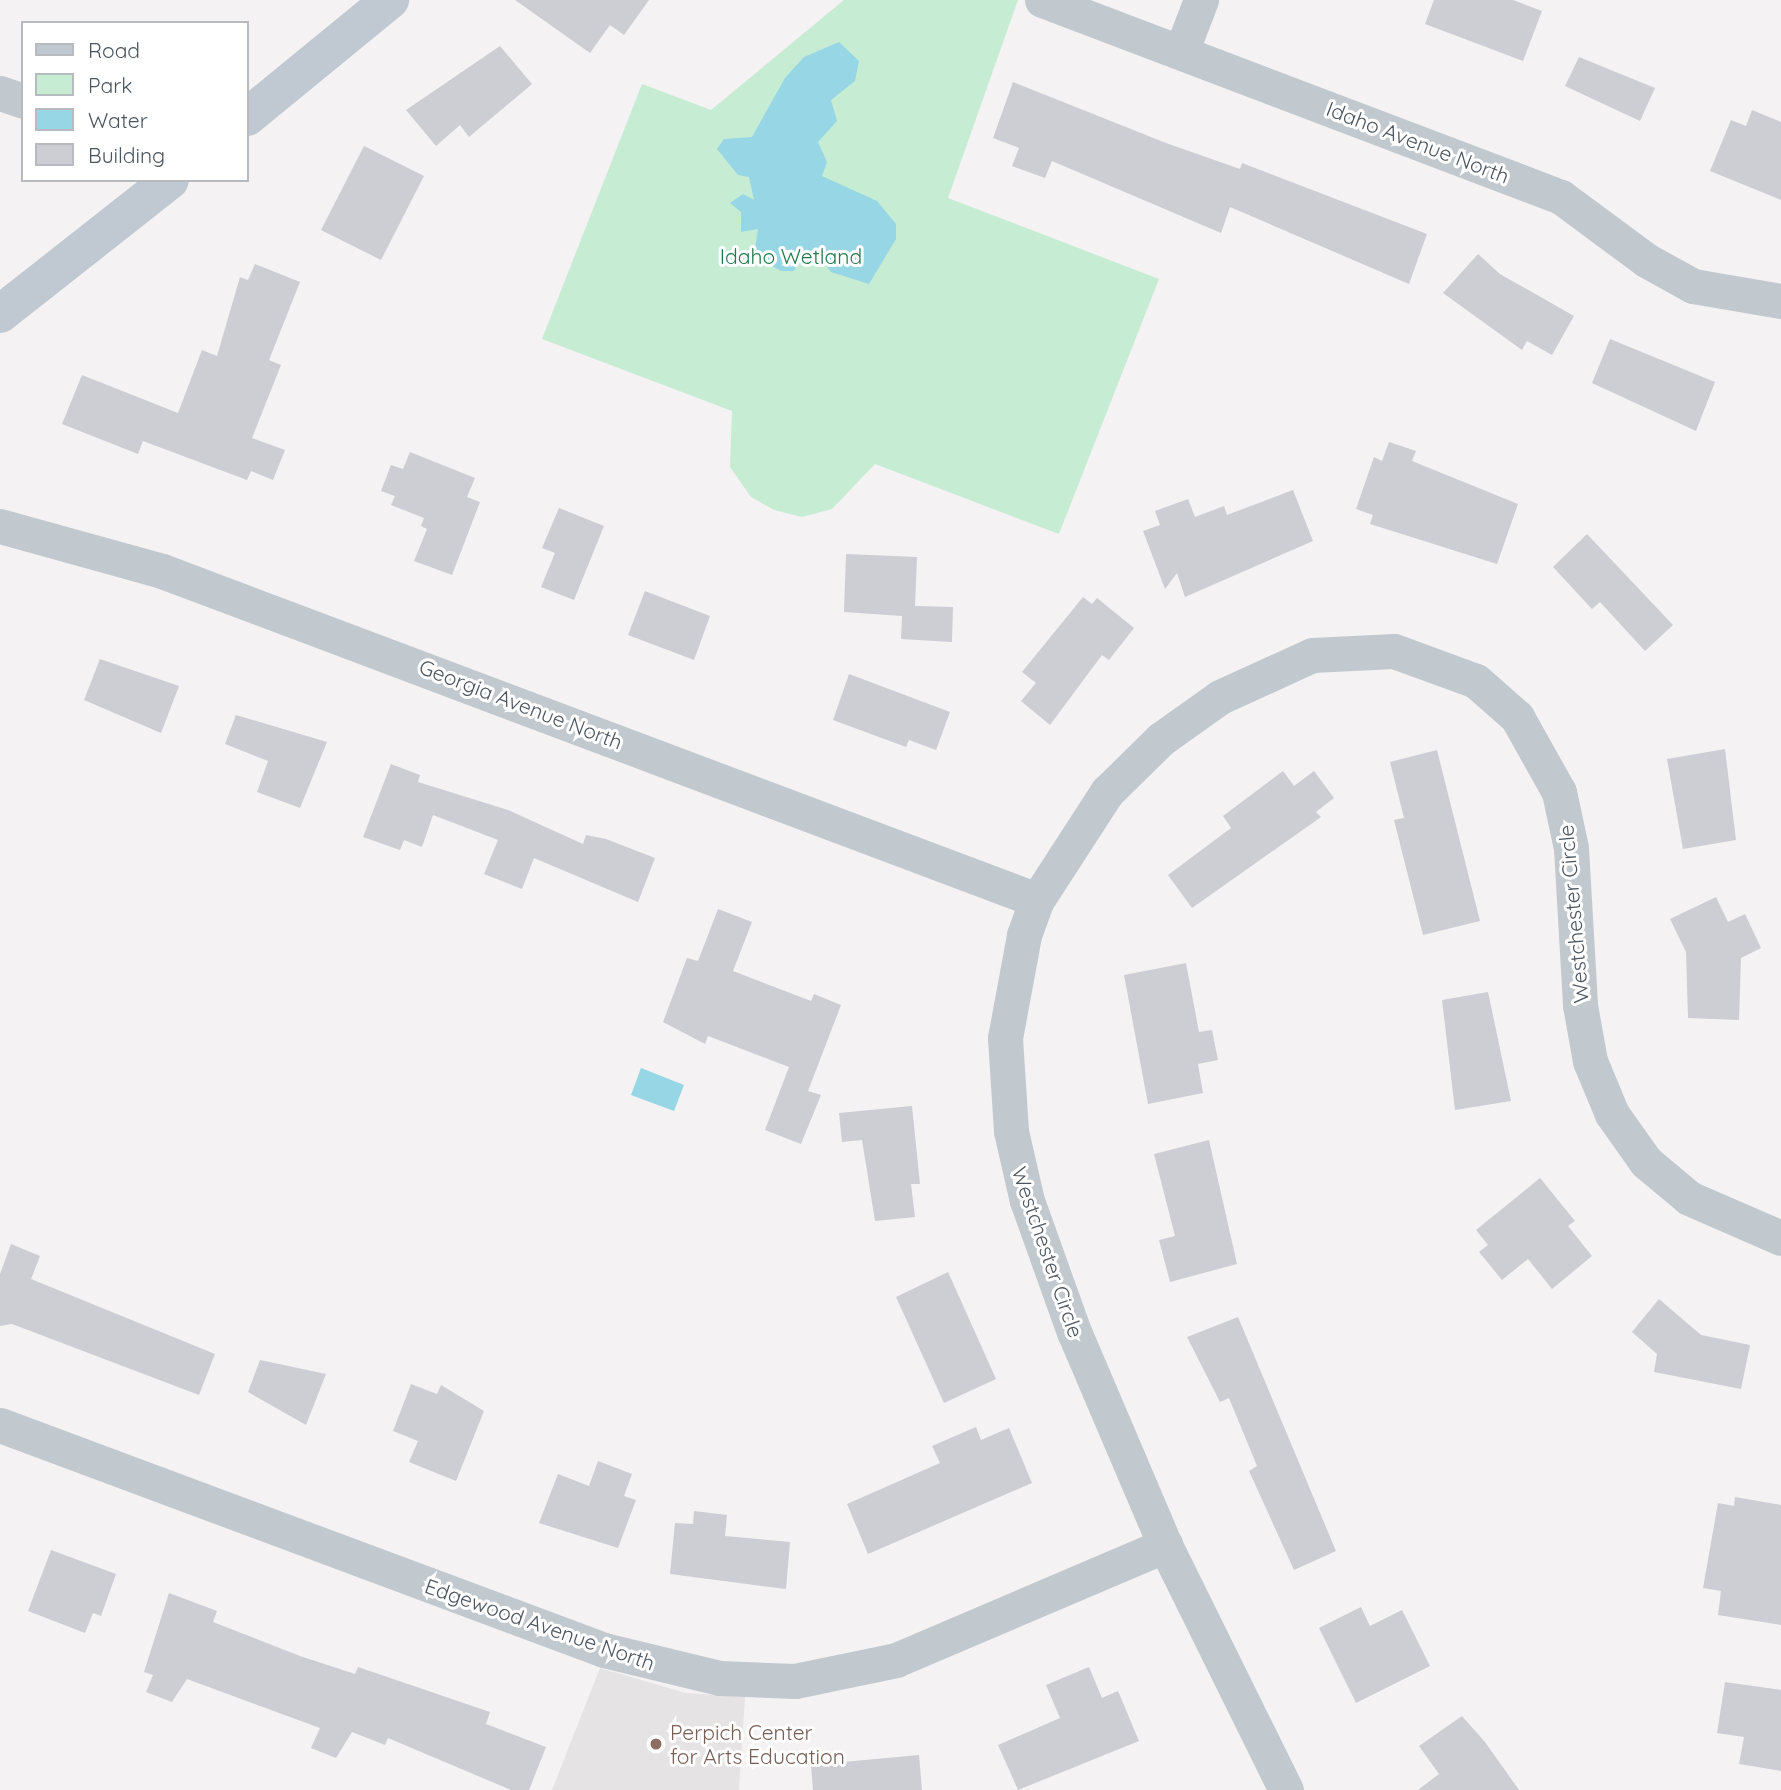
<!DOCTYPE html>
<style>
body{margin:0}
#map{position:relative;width:1781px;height:1790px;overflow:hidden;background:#f4f2f2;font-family:Quicksand,sans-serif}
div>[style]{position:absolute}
.education>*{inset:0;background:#e5e3e3}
.green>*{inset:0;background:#c6ecd4}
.water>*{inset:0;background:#97d6e5}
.building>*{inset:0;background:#ccced4}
.street>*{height:35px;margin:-17.5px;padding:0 17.5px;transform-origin:17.5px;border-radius:17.5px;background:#c1c9cf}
.secondary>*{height:38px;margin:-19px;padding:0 19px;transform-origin:19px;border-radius:19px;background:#c0c9d1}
.dots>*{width:19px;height:19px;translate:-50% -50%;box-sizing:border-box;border:4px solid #fff;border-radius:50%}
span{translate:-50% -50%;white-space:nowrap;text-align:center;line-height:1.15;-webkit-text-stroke:6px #fff;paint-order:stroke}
.street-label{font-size:21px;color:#4b555e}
.park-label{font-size:21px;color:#217a4c}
.education-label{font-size:21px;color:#785e54}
.left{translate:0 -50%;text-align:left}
.legend{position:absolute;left:21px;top:21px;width:228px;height:161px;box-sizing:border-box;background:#fff;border:2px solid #b7bbbf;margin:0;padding:9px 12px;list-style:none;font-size:21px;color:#4b555e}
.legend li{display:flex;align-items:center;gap:14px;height:35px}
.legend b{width:35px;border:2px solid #b7bbbf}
</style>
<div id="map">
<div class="education">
<div style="clip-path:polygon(600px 1668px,686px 1693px,745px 1697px,739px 1790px,552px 1790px)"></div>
</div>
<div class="green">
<div style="clip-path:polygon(844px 0,1018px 0,948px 198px,1159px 279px,1059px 534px,875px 464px,832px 509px,802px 517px,774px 510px,751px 497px,730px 467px,732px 411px,542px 339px,642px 84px,711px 110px)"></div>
</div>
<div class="water">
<div style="clip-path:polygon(839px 42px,859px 61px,855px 81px,831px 100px,837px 121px,818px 142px,827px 162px,822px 176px,877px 201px,896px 224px,896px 239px,869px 284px,831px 272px,819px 257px,803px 254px,794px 271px,781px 271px,754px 255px,758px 229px,741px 232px,741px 212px,730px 203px,743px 194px,754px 200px,749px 177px,738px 175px,717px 149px,724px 139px,752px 137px,785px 78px,804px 57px)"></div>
<div style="clip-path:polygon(641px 1068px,684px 1085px,674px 1111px,631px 1095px)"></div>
</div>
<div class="building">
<div style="clip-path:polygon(515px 0,649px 0,624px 35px,610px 25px,590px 53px)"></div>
<div style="clip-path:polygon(1434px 0,1513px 0,1542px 11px,1523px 61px,1425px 24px)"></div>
<div style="clip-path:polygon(500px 46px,532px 84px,469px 137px,460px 125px,436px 146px,406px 110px)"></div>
<div style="clip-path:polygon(1579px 57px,1655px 88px,1640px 121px,1565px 86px)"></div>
<div style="clip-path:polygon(1013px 82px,1166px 143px,1240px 169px,1242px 163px,1427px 234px,1409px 284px,1230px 207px,1221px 233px,1052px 161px,1045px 178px,1012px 166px,1019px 148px,993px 138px)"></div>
<div style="clip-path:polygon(1752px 110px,1781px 122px,1781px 200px,1710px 171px,1731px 120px,1746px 126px)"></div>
<div style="clip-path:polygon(364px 146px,424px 176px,381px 260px,321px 230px)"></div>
<div style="clip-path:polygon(1478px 254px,1500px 274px,1574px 316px,1552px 355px,1527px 341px,1522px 350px,1443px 293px)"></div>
<div style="clip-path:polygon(255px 264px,300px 282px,269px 360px,281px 365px,252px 438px,285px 450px,273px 480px,251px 471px,247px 480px,143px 441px,138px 454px,62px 424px,82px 375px,178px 413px,202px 350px,217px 356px,240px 277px,248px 280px)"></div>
<div style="clip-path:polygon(1610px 339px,1715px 382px,1696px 431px,1592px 383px)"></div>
<div style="clip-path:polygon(1389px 442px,1416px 451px,1412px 461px,1518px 504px,1497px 564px,1370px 524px,1373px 515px,1356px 509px,1374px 457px,1382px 461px)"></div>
<div style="clip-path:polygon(410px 452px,475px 478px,467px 497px,480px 502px,452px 575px,414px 561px,427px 529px,421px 526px,424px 518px,391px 505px,395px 496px,381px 491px,391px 465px,403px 469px)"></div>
<div style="clip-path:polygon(1293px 490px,1313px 541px,1185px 597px,1177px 573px,1165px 589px,1143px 531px,1160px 525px,1155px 511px,1188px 499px,1195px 517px,1224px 506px,1227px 515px)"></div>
<div style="clip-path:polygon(559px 508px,604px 526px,574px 600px,541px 587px,555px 553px,542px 548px)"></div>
<div style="clip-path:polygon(1587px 534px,1673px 625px,1645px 651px,1600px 602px,1592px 609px,1553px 567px)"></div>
<div style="clip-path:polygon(846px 554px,917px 557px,915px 606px,953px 607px,952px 642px,901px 639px,902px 616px,844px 612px)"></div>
<div style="clip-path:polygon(645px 591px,710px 616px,694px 660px,628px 635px)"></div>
<div style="clip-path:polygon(1083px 597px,1092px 604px,1097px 598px,1134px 628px,1109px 660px,1102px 655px,1050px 725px,1021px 701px,1036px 683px,1022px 672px)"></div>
<div style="clip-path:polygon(100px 659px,179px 686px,161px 733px,84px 700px)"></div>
<div style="clip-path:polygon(849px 674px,950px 712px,936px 750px,909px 740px,906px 747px,833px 720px)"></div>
<div style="clip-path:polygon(236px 715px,327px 742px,300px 808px,257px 792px,268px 761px,225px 744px)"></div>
<div style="clip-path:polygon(1725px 749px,1736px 840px,1683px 849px,1667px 759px)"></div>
<div style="clip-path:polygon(1437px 750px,1480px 921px,1423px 935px,1394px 820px,1404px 818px,1390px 762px)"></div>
<div style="clip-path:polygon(391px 764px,420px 775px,418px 782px,508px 810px,583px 844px,586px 835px,606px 839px,655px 858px,638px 902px,534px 858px,522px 889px,484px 874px,498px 840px,433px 815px,422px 847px,404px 840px,400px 850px,363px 837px)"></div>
<div style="clip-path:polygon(1283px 771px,1294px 786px,1314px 771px,1334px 798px,1316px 812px,1321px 817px,1192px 908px,1168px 875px,1231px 828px,1223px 816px)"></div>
<div style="clip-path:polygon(1716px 897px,1728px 922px,1745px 914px,1761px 948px,1741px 958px,1739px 1020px,1688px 1018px,1686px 952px,1670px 919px)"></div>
<div style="clip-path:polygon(718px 909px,752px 922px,733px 971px,811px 1001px,814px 994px,841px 1005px,808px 1091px,821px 1095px,801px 1144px,765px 1130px,789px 1067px,708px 1036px,705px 1044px,663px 1022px,687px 958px,698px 961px)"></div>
<div style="clip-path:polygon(1186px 963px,1199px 1032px,1212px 1030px,1218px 1060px,1198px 1064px,1203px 1093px,1148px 1104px,1124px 975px)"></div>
<div style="clip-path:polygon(1488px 992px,1511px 1101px,1455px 1110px,1442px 1000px)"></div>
<div style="clip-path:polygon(912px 1106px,920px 1184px,911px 1184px,915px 1217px,875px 1221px,862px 1140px,842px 1142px,839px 1113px)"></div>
<div style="clip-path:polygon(1209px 1140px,1237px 1264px,1170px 1282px,1159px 1240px,1175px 1236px,1154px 1154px)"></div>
<div style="clip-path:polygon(1540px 1178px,1575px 1221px,1568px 1226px,1592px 1256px,1552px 1289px,1528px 1259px,1502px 1280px,1479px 1252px,1488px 1245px,1476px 1230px)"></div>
<div style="clip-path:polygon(11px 1244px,40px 1256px,31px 1279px,215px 1354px,199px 1395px,12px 1324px,0 1326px,0 1274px)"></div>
<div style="clip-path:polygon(948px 1272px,996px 1379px,944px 1403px,896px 1297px)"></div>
<div style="clip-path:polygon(1659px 1299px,1701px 1335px,1750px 1345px,1741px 1389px,1654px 1372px,1657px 1354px,1632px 1332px)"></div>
<div style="clip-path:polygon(1238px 1317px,1336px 1551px,1294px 1570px,1249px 1471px,1257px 1466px,1229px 1398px,1220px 1402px,1187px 1337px)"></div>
<div style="clip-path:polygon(260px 1360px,326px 1374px,306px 1425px,248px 1392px)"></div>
<div style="clip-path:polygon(411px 1384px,437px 1394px,441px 1385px,484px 1411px,456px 1481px,409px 1462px,418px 1441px,393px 1431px)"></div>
<div style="clip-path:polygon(976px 1427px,981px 1440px,1009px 1428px,1032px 1483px,868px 1554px,847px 1504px,940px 1463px,932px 1446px)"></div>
<div style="clip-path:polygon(598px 1461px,632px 1474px,624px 1496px,636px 1500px,618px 1548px,539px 1523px,558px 1474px,589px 1486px)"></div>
<div style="clip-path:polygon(1735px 1497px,1781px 1505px,1781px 1625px,1718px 1615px,1721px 1591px,1703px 1588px,1718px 1503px,1734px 1506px)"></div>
<div style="clip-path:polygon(694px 1511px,727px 1515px,725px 1536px,790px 1542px,786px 1589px,670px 1574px,675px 1523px,693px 1524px)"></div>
<div style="clip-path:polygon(51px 1550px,116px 1574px,101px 1616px,93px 1613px,85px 1633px,28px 1611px)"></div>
<div style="clip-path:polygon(169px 1593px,217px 1611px,213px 1622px,300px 1656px,355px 1674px,358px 1667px,490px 1712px,486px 1724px,546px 1747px,529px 1790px,511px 1790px,388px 1738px,385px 1745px,352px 1732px,336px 1758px,311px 1748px,320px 1728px,187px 1679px,172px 1702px,146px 1692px,153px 1675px,144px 1672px)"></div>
<div style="clip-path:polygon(1361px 1607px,1370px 1626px,1402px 1610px,1430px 1666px,1356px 1703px,1319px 1628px)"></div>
<div style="clip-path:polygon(1089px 1667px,1102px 1698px,1118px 1691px,1139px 1741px,1018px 1790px,998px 1745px,1060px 1718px,1046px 1685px)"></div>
<div style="clip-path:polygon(1725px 1682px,1781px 1690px,1781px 1771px,1739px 1764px,1744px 1737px,1717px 1733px)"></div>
<div style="clip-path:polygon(1462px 1716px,1485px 1742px,1519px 1790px,1418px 1790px,1439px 1774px,1419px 1746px)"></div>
<div style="clip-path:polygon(919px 1755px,922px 1790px,813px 1790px,811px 1765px)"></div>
</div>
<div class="street">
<div style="left:1042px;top:0;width:555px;rotate:20.79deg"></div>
<div style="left:1561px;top:197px;width:106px;rotate:36.5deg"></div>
<div style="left:1646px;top:260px;width:54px;rotate:29deg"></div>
<div style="left:1693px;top:286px;width:89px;rotate:9.7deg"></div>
<div style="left:1181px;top:52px;width:56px;rotate:-69deg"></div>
<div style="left:0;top:93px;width:24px;rotate:19deg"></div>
<div style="left:0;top:526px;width:168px;rotate:15.5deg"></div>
<div style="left:162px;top:571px;width:935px;rotate:20.61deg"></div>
<div style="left:0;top:1425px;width:645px;rotate:20.43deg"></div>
<div style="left:604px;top:1650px;width:119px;rotate:13.6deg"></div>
<div style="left:720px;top:1678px;width:75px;rotate:2.3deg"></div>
<div style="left:795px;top:1681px;width:103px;rotate:-11.7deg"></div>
<div style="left:896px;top:1660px;width:293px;rotate:-23.1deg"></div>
<div style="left:1286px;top:1790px;width:273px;rotate:-116.3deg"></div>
<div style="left:1165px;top:1545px;width:232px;rotate:-113.1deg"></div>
<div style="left:1074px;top:1332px;width:139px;rotate:-109.7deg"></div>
<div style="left:1027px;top:1201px;width:72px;rotate:-102.9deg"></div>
<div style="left:1011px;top:1131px;width:93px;rotate:-93.7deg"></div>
<div style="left:1005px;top:1038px;width:105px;rotate:-79.5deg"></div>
<div style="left:1024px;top:935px;width:37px;rotate:-70deg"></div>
<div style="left:1037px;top:900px;width:129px;rotate:-57.1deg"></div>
<div style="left:1107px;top:792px;width:76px;rotate:-44.5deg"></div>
<div style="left:1161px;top:739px;width:72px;rotate:-35.4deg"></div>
<div style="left:1220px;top:697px;width:101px;rotate:-24.5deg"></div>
<div style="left:1312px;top:655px;width:82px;rotate:-2.8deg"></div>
<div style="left:1394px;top:651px;width:87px;rotate:20.1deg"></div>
<div style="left:1476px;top:681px;width:55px;rotate:41.3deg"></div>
<div style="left:1517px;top:717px;width:86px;rotate:60.8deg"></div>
<div style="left:1559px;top:792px;width:57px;rotate:77.9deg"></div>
<div style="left:1571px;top:848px;width:157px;rotate:86.7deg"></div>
<div style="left:1580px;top:1005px;width:57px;rotate:79.9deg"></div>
<div style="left:1590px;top:1061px;width:57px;rotate:67.5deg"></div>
<div style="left:1612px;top:1114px;width:59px;rotate:54.7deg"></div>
<div style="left:1646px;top:1162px;width:56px;rotate:39.9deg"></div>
<div style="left:1689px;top:1198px;width:100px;rotate:23.5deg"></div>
</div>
<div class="secondary">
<div style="left:247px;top:117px;width:185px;rotate:-39.3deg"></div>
<div style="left:0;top:314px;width:216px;rotate:-38.2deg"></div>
</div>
<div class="dots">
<div style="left:656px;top:1744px;background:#8d6e63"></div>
</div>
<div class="street-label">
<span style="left:1418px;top:142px;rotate:21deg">Idaho Avenue North</span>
<span style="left:521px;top:704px;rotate:21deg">Georgia Avenue North</span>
<span style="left:1573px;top:914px;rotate:-95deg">Westchester Circle</span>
<span style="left:1048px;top:1252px;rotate:71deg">Westchester Circle</span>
<span style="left:540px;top:1624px;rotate:19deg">Edgewood Avenue North</span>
</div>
<div class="park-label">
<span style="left:791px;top:256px">Idaho Wetland</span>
</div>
<div class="education-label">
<span class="left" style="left:670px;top:1744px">Perpich Center<br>for Arts Education</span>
</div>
<ul class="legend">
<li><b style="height:9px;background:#c0c9d1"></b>Road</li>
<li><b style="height:19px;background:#c6ecd4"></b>Park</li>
<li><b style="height:19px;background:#97d6e5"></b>Water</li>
<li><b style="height:19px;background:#ccced4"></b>Building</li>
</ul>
</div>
